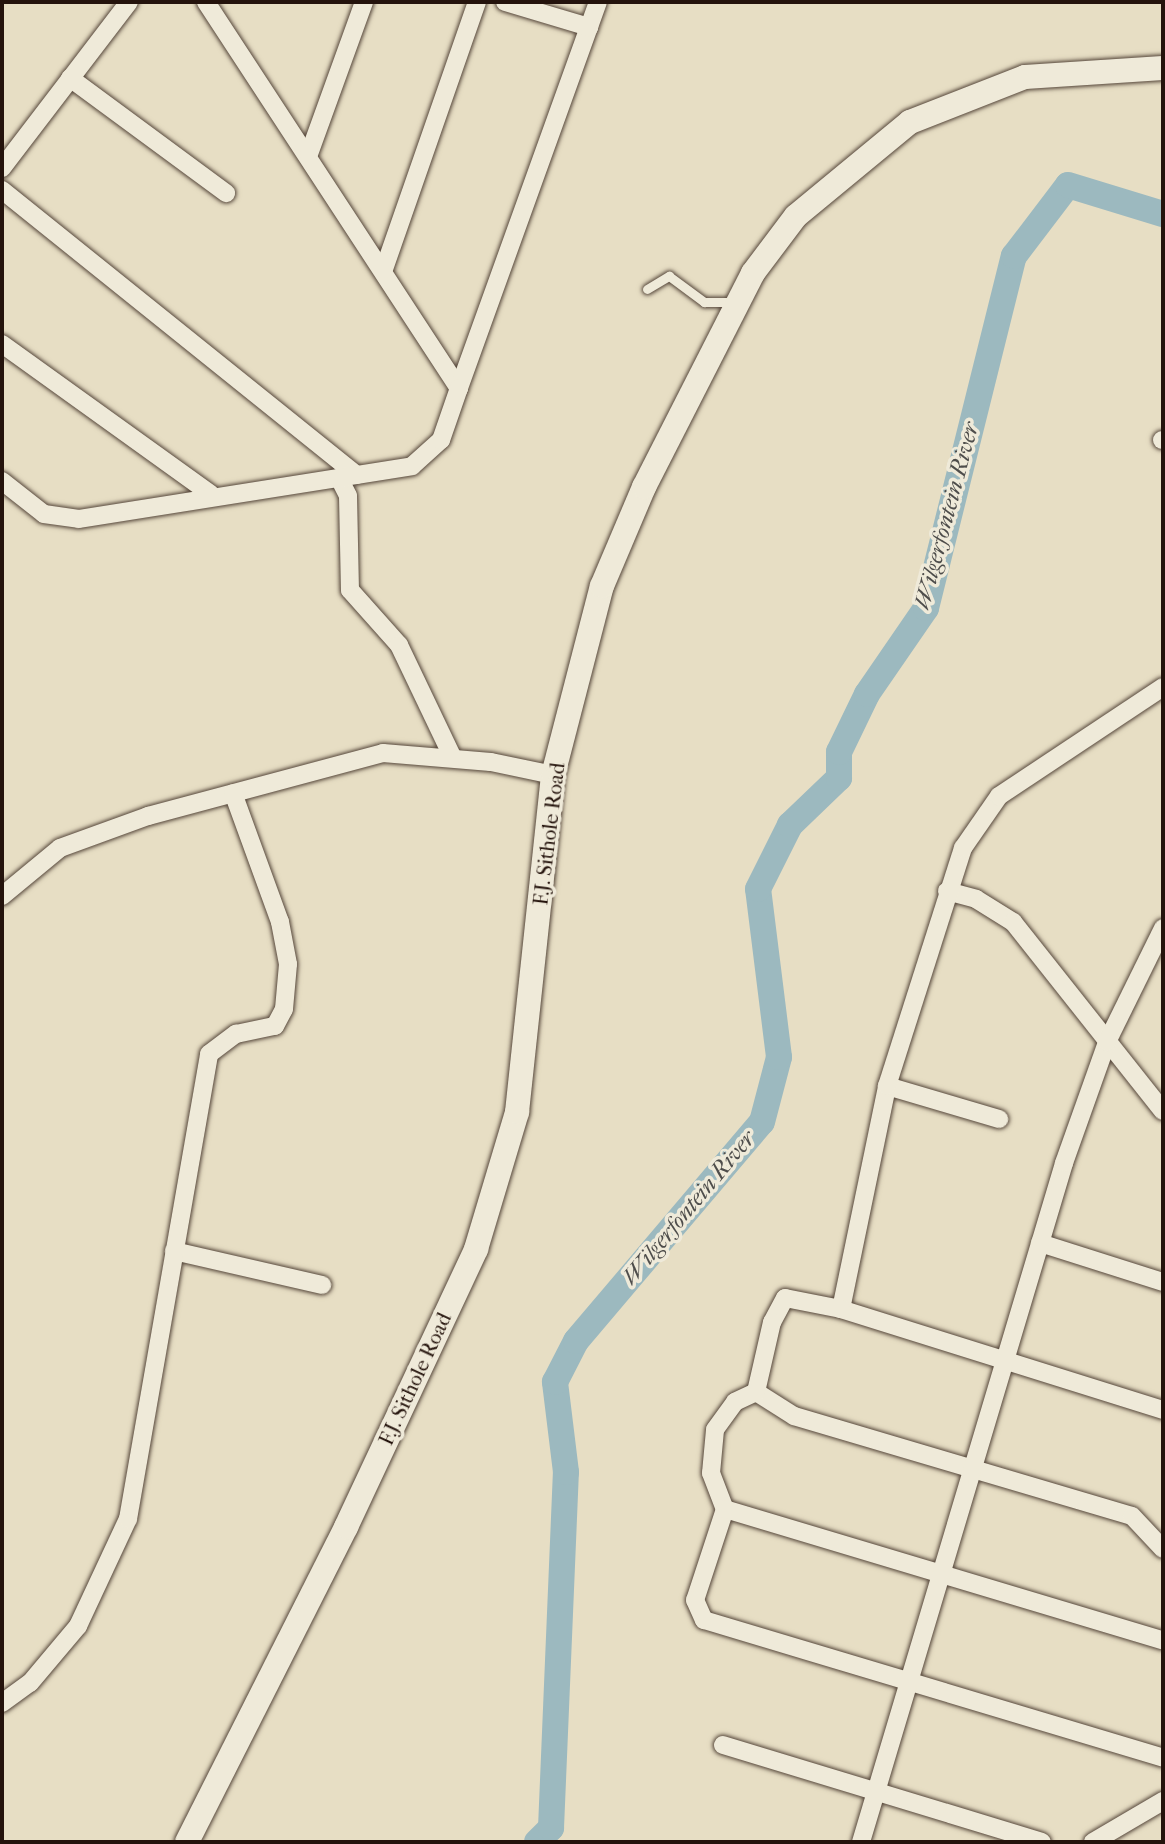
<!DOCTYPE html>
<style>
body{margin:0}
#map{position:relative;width:1165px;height:1844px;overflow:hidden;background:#e7dec4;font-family:"IM FELL French Canon",serif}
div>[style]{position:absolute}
.river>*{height:26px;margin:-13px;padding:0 13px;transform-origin:13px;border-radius:13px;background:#9cb9bf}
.roads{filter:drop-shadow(0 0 2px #55463a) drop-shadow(0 0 2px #55463a)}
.lane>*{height:9px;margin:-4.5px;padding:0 4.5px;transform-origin:4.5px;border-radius:4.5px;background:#efead9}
.street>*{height:18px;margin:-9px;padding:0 9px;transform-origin:9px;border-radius:9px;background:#efead9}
.secondary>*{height:24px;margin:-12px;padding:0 12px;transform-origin:12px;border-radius:12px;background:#efead9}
span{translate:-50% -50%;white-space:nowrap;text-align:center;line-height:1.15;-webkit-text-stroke:7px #efead9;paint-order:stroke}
.street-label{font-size:21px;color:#24130c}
.water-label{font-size:23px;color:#4e4d4b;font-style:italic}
.frame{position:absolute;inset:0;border:4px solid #24130c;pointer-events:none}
</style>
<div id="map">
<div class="river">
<div style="left:537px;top:1842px;width:20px;rotate:-45deg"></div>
<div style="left:551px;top:1828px;width:356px;rotate:-87.6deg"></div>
<div style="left:566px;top:1472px;width:91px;rotate:-97deg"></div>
<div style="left:555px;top:1382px;width:46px;rotate:-62.9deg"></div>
<div style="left:576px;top:1341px;width:287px;rotate:-49.7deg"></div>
<div style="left:762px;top:1122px;width:67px;rotate:-75.3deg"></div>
<div style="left:779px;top:1057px;width:169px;rotate:-97.1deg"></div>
<div style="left:758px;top:889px;width:72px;rotate:-63.4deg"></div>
<div style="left:790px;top:825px;width:68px;rotate:-43.8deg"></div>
<div style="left:839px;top:778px;width:26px;rotate:-90deg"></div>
<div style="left:839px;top:752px;width:64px;rotate:-64.2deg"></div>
<div style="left:867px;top:694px;width:104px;rotate:-55.5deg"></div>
<div style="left:926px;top:608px;width:363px;rotate:-76deg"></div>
<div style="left:1014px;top:256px;width:89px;rotate:-52.7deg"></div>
<div style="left:1068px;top:185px;width:99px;rotate:17deg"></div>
</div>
<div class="roads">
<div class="lane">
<div style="left:647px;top:289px;width:26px;rotate:-31deg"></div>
<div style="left:669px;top:276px;width:44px;rotate:36.6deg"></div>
<div style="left:704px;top:302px;width:30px"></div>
</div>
<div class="street">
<div style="left:206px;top:2px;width:462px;rotate:56.8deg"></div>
<div style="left:459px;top:388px;width:410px;rotate:-70.2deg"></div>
<div style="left:505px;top:2px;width:88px;rotate:16.6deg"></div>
<div style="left:70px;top:78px;width:194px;rotate:36.4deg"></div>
<div style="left:309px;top:154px;width:162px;rotate:-70.1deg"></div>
<div style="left:2px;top:168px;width:209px;rotate:-52.6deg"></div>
<div style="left:2px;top:190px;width:455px;rotate:38.8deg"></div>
<div style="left:384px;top:269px;width:283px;rotate:-70.8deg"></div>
<div style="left:2px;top:344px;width:257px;rotate:35.7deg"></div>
<div style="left:1162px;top:440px;width:1px"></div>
<div style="left:339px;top:478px;width:20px;rotate:63deg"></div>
<div style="left:348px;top:496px;width:94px;rotate:88.8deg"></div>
<div style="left:350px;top:590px;width:74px;rotate:48.3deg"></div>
<div style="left:399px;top:645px;width:125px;rotate:64.5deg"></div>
<div style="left:2px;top:481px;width:53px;rotate:38.2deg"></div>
<div style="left:44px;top:514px;width:35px;rotate:8deg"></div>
<div style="left:79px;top:519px;width:337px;rotate:-9deg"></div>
<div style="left:412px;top:466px;width:39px;rotate:-42deg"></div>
<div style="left:441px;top:440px;width:55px;rotate:-70.9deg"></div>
<div style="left:947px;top:891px;width:30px;rotate:15deg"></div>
<div style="left:976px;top:899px;width:44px;rotate:31.9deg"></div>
<div style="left:1013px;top:922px;width:241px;rotate:51.6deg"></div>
<div style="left:2px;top:896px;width:75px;rotate:-39.6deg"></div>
<div style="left:60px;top:848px;width:94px;rotate:-20deg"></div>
<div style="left:148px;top:816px;width:243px;rotate:-15deg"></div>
<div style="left:383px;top:753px;width:108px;rotate:4.8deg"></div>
<div style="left:491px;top:762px;width:63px;rotate:11.8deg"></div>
<div style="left:887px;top:1086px;width:117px;rotate:16.4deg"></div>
<div style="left:1040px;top:1243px;width:129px;rotate:17.6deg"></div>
<div style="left:174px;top:1251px;width:152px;rotate:12.9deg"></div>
<div style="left:841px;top:1309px;width:228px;rotate:-78.3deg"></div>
<div style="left:887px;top:1086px;width:250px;rotate:-72.3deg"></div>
<div style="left:963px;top:848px;width:63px;rotate:-55.3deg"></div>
<div style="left:999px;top:796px;width:197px;rotate:-33.6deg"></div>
<div style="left:756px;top:1392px;width:45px;rotate:32.3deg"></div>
<div style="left:794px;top:1416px;width:352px;rotate:16.5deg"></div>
<div style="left:1132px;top:1516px;width:45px;rotate:46.8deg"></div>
<div style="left:1163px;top:1410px;width:337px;rotate:-162.6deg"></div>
<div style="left:841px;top:1309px;width:57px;rotate:-168.9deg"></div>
<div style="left:785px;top:1298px;width:27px;rotate:118deg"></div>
<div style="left:772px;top:1322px;width:72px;rotate:102.9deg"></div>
<div style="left:756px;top:1392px;width:23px;rotate:155deg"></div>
<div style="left:735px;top:1402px;width:34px;rotate:126deg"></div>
<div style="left:715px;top:1430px;width:43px;rotate:95.3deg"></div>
<div style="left:711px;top:1473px;width:39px;rotate:69deg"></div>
<div style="left:725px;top:1509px;width:96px;rotate:108.2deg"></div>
<div style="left:695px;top:1600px;width:22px;rotate:66deg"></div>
<div style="left:704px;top:1620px;width:479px;rotate:16.7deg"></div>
<div style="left:725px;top:1509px;width:457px;rotate:16.7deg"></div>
<div style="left:2px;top:1703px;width:34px;rotate:-36deg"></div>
<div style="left:30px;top:1683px;width:75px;rotate:-49.9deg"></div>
<div style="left:78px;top:1626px;width:118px;rotate:-65deg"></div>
<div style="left:128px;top:1519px;width:472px;rotate:-80.1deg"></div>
<div style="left:209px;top:1054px;width:34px;rotate:-37deg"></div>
<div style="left:236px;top:1034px;width:40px;rotate:-12deg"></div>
<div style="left:275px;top:1026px;width:19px;rotate:-62deg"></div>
<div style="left:284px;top:1009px;width:45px;rotate:-84.9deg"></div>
<div style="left:288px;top:964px;width:43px;rotate:-100.8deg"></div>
<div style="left:280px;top:922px;width:137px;rotate:-110deg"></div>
<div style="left:723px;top:1745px;width:333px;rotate:16.9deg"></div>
<div style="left:861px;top:1842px;width:709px;rotate:-73.35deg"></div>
<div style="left:1064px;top:1163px;width:128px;rotate:-70.4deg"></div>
<div style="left:1107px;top:1042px;width:127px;rotate:-63.8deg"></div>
<div style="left:1093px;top:1842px;width:81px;rotate:-30.4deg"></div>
</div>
<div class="secondary">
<div style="left:187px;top:1842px;width:353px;rotate:-63.2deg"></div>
<div style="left:346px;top:1527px;width:307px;rotate:-64.9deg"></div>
<div style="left:476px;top:1249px;width:143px;rotate:-73.3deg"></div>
<div style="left:517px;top:1112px;width:339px;rotate:-83.9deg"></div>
<div style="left:553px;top:775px;width:195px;rotate:-75.5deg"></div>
<div style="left:602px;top:586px;width:108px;rotate:-67deg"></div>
<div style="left:644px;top:487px;width:240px;rotate:-63deg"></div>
<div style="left:753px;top:273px;width:71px;rotate:-53deg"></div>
<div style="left:796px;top:216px;width:148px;rotate:-39.5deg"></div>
<div style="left:910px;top:122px;width:123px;rotate:-21.4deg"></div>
<div style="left:1025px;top:77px;width:138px;rotate:-3.7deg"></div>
</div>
</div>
<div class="street-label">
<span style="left:549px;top:834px;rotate:-83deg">F.J. Sithole Road</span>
<span style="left:415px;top:1379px;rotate:-65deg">F.J. Sithole Road</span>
</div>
<div class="water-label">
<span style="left:947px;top:516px;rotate:-75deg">Wilgerfontein River</span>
<span style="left:689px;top:1208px;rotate:-50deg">Wilgerfontein River</span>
</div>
<div class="frame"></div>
</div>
